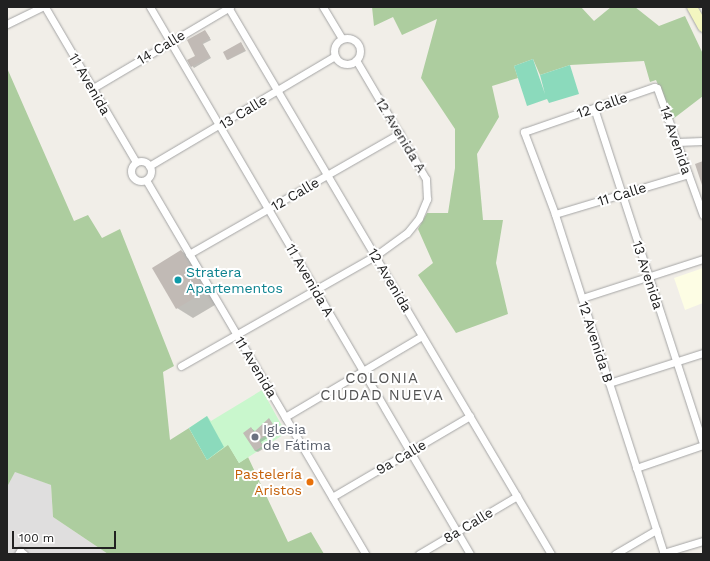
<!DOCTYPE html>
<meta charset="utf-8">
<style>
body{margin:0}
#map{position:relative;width:710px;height:561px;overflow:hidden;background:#f1eee8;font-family:"Work Sans",sans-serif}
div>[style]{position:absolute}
.residential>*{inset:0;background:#dfdede}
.education>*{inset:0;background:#fdfde4}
.forest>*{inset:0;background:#adcd9f}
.park>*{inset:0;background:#c9f7cd}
.pitch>*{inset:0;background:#8bdabc}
.shadow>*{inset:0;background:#0003}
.building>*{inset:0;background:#c1bab5}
.roads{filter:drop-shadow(0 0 1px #a5a5a5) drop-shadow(0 0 1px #a5a5a5)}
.street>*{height:7px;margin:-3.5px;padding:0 3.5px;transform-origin:3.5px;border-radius:3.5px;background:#fff}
.street>.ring{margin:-3.5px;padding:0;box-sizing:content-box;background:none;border:7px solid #fff;border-radius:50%}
.secondary>*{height:10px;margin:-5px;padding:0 5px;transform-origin:5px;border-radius:5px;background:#f3f6c0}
.dots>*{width:11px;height:11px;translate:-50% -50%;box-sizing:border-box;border:2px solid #fff;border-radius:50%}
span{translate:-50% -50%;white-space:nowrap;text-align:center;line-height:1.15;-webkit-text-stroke:4px #fff;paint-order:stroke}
.street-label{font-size:14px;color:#212121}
.culture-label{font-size:14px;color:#0d838f}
.left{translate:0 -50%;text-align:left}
.worship-label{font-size:14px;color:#5b616d}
.food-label{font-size:14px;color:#c56008}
.right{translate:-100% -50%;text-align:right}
.neighbourhood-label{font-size:15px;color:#545454;letter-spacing:1px}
.frame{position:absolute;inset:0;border:8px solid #212121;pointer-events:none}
.scale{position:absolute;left:12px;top:531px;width:104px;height:18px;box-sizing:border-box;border:2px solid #212121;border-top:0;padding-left:5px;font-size:12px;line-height:14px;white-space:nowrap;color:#212121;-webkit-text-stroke:3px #fff;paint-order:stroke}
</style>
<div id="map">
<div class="residential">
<div style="clip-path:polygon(15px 471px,51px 485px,53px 517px,108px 554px,7px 554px,7px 487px)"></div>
</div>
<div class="education">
<div style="clip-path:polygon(703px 268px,703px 303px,685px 310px,674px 278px)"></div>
</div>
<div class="forest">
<div style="clip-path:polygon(372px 7px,581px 7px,594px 21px,611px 7px,635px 7px,659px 26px,685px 16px,703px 54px,703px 96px,673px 119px,656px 80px,650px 82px,644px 61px,570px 65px,540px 75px,533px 59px,514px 66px,518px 78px,492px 86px,499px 117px,477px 154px,483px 220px,503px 220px,496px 263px,508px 314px,456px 333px,418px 275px,433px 263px,418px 229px,427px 213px,448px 213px,455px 168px,455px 129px,421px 78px,437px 19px,402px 35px,393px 17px,374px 26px)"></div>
<div style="clip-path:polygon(7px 68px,74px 221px,88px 215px,102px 238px,120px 229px,174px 366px,163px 372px,170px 440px,189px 428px,207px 460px,228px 444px,239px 463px,248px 457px,288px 542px,311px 532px,324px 554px,108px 554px,53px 517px,51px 485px,15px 472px,7px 487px)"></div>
</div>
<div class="park">
<div style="clip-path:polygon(262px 390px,286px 433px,239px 463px,228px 445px,207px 460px,189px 428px,207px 416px,211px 421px)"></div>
</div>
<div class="pitch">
<div style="clip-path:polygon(533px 59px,545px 94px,540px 75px,570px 65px,579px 94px,549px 103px,547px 99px,527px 106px,514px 66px)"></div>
<div style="clip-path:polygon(207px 416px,224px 447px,207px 460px,189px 428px)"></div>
</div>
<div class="shadow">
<div style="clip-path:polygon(205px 31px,211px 40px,203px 44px,211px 58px,194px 68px,188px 61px,197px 56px)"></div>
<div style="clip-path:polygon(241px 43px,246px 51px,228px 60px,224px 52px)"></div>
<div style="clip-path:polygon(181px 251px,198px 261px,220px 302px,193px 318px,177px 308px)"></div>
<div style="clip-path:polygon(269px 420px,279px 431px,261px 442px,265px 448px,258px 452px,255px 451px,251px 428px,256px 432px)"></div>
</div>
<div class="building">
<div style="clip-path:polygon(205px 30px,210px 38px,202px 43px,210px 57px,191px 67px,187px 60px,195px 56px,187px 40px)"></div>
<div style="clip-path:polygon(241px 42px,245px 50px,227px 60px,223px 52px)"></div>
<div style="clip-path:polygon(703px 161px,703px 185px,702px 185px,695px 164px)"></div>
<div style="clip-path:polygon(181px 250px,204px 292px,176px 309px,152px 268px)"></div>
<div style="clip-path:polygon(269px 418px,276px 429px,259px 440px,263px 446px,255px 451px,243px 433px,251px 427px,254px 432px)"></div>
</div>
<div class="roads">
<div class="street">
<div style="left:45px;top:7px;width:180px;rotate:59.6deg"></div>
<div style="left:150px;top:7px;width:634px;rotate:59.67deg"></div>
<div style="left:228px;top:7px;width:635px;rotate:59.44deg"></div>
<div style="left:323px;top:7px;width:37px;rotate:59deg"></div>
<div style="left:7px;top:24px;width:39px;rotate:-26deg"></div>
<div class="ring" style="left:334px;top:38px;width:19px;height:19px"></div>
<div style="left:93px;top:88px;width:159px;rotate:-30.6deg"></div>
<div style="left:594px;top:108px;width:352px;rotate:72deg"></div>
<div style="left:677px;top:142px;width:26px;rotate:-2deg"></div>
<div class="ring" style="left:131px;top:161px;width:13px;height:13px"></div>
<div style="left:149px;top:166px;width:216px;rotate:-30.6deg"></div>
<div style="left:146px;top:180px;width:433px;rotate:59.6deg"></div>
<div style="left:555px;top:214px;width:139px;rotate:-16.7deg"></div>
<div style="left:189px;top:254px;width:243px;rotate:-29.8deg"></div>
<div style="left:582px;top:298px;width:127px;rotate:-17.9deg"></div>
<div style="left:181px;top:366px;width:223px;rotate:-29.6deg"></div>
<div style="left:375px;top:256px;width:39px;rotate:-36deg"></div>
<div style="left:407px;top:233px;width:19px;rotate:-51deg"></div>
<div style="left:419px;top:218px;width:21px;rotate:-67deg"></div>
<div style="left:427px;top:199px;width:20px;rotate:-93deg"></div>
<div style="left:426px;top:179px;width:138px;rotate:-120.5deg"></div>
<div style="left:609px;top:383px;width:99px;rotate:-17.7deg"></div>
<div style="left:285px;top:417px;width:159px;rotate:-30.6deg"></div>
<div style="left:636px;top:468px;width:71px;rotate:-18.9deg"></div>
<div style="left:332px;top:497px;width:160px;rotate:-30.4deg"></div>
<div style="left:663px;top:553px;width:42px;rotate:-16.7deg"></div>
<div style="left:18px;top:554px;width:4px;rotate:-56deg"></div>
<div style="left:20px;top:551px;width:5px;rotate:37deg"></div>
<div style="left:419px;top:554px;width:114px;rotate:-30.6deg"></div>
<div style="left:615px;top:554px;width:48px;rotate:-30.3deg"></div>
<div style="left:664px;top:554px;width:357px;rotate:-107.8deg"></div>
<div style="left:555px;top:214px;width:88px;rotate:-110.7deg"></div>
<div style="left:524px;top:132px;width:138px;rotate:-19.1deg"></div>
<div style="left:654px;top:87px;width:3px;rotate:18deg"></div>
<div style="left:657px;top:88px;width:135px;rotate:70.1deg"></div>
</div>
<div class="secondary">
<div style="left:692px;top:7px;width:23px;rotate:61deg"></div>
</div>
</div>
<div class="dots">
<div style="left:178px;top:280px;background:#0f9aa8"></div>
<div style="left:255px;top:437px;background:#6b7280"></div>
<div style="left:310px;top:482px;background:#e8710a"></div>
</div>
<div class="street-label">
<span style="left:161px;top:47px;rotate:-31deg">14 Calle</span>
<span style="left:90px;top:84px;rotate:60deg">11 Avenida</span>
<span style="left:602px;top:105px;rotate:-19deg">12 Calle</span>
<span style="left:243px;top:112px;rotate:-31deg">13 Calle</span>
<span style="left:401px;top:135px;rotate:59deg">12 Avenida A</span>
<span style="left:676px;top:140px;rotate:71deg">14 Avenida</span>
<span style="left:295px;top:194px;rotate:-30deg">12 Calle</span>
<span style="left:622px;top:194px;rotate:-17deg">11 Calle</span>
<span style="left:648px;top:275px;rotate:72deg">13 Avenida</span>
<span style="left:310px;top:280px;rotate:60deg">11 Avenida A</span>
<span style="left:390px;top:280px;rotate:59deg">12 Avenida</span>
<span style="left:596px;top:342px;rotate:72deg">12 Avenida B</span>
<span style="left:256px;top:367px;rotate:59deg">11 Avenida</span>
<span style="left:401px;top:457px;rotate:-30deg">9a Calle</span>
<span style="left:468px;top:525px;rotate:-31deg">8a Calle</span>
</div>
<div class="culture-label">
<span class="left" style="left:186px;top:280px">Stratera<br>Apartementos</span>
</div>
<div class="worship-label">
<span class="left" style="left:263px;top:437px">Iglesia<br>de Fátima</span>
</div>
<div class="food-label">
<span class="right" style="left:302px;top:482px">Pastelería<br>Aristos</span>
</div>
<div class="neighbourhood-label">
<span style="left:382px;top:387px">COLONIA<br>CIUDAD NUEVA</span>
</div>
<div class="frame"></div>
<div class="scale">100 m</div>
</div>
